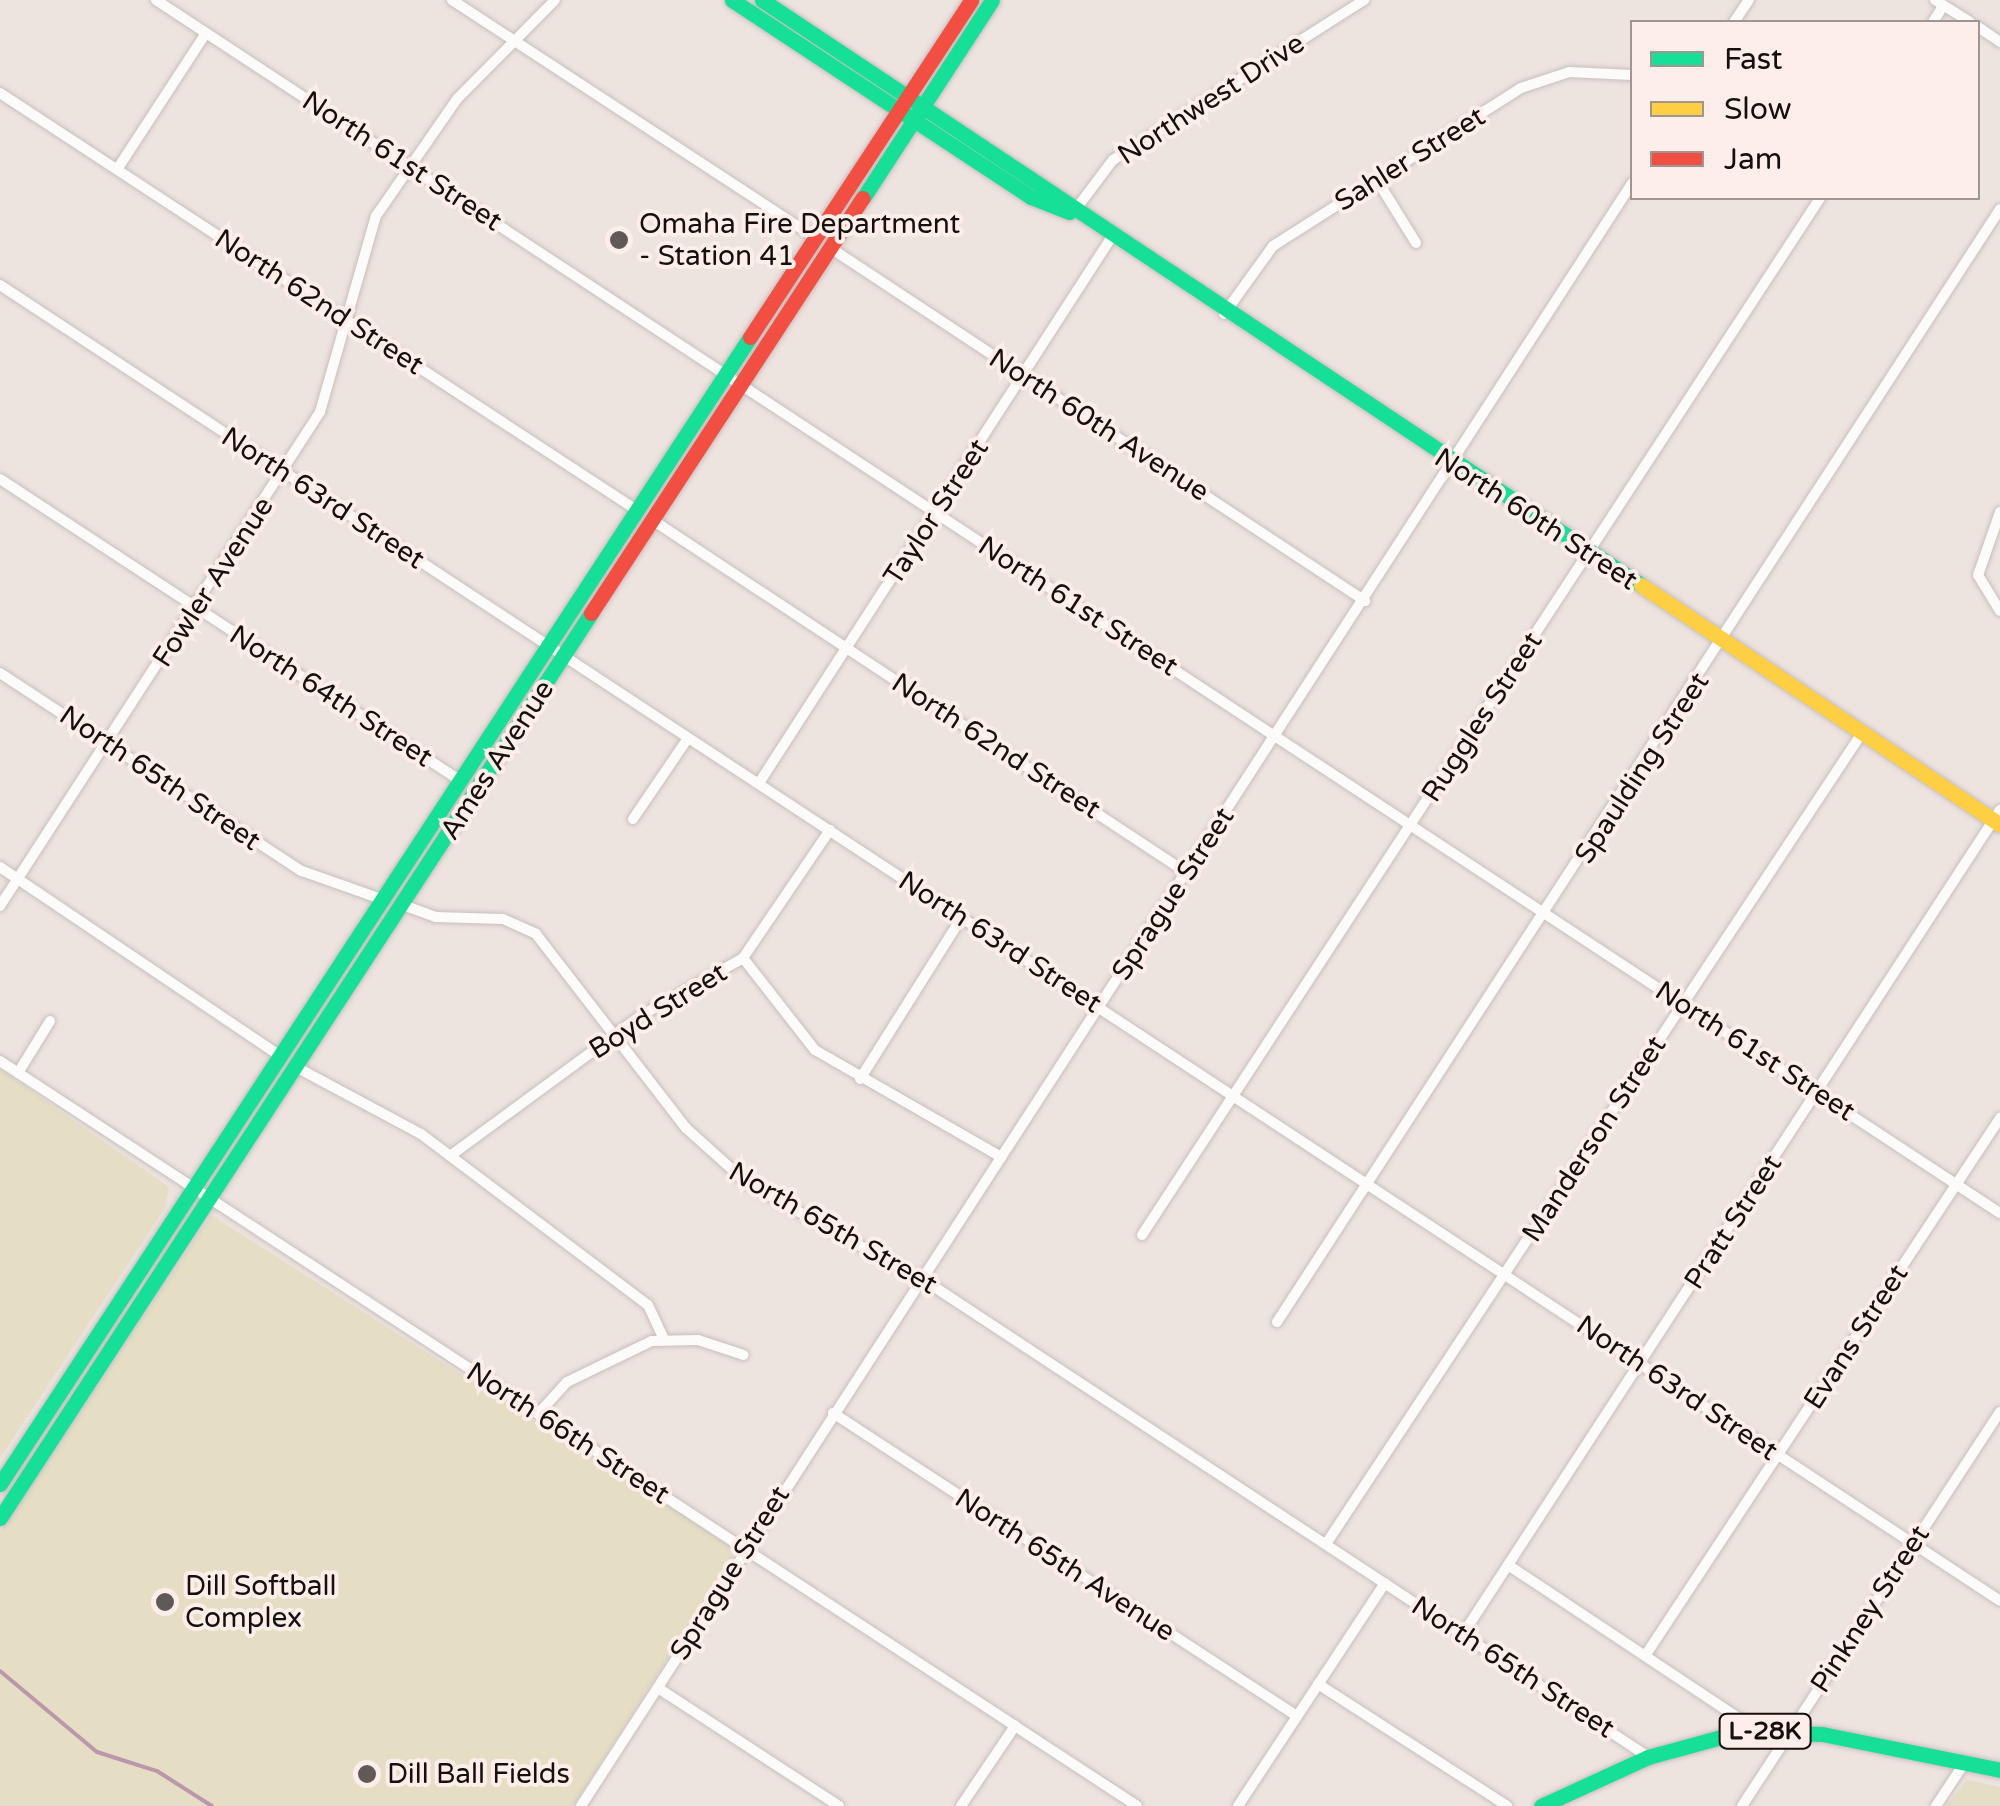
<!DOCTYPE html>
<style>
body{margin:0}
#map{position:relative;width:2000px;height:1806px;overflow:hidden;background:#ede3df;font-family:"Varela Round",sans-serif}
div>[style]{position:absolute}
.green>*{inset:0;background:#e5dec4}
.stream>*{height:4px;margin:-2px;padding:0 2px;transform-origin:2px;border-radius:2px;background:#bc96aa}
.roads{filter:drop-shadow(0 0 2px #c7bfbc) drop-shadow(0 0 2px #c7bfbc)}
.street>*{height:10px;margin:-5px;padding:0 5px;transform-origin:5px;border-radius:5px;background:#fcfbfa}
.fast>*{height:15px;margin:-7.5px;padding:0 7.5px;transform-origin:7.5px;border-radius:7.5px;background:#16e098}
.slow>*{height:15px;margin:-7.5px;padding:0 7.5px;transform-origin:7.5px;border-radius:7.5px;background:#ffcf43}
.jam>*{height:15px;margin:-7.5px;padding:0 7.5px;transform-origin:7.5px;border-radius:7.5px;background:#f24e42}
.dots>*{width:28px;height:28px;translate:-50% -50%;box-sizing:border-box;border:5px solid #feeee9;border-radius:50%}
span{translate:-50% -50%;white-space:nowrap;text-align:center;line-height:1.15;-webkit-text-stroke:8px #feeee9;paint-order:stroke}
.shield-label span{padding:2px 8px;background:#feeee9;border:2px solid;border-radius:8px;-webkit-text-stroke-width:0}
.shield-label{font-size:25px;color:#150f0d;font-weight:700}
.street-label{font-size:28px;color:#150f0d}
.poi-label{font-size:28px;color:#150f0d}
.left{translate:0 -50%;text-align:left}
.legend{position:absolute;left:1630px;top:20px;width:350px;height:180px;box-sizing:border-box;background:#feeee9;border:2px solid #a19591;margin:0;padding:12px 18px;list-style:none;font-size:30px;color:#150f0d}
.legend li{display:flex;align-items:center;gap:20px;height:50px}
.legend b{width:50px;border:2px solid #a19591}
</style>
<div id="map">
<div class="green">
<div style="clip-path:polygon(0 1069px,169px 1187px,165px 1208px,0 1458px)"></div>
<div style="clip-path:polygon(211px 1215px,737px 1550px,573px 1806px,0 1806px,0 1532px)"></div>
<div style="clip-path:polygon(1967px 1780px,2000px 1787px,2000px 1806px,1946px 1806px)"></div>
</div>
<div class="stream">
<div style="left:0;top:1671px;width:126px;rotate:39.9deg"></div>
<div style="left:97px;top:1752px;width:63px;rotate:17.6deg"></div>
<div style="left:157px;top:1771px;width:65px;rotate:32.5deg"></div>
</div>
<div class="roads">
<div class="street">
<div style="left:156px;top:0;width:2207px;rotate:33.34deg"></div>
<div style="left:452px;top:0;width:435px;rotate:33.2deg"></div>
<div style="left:1935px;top:0;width:41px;rotate:32.2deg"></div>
<div style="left:1734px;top:22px;width:27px;rotate:-56deg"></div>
<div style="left:1933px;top:22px;width:19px;rotate:-58deg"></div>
<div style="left:1978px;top:27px;width:27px;rotate:34deg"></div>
<div style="left:0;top:93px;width:763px;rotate:33.23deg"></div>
<div style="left:118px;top:168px;width:161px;rotate:-56.9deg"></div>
<div style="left:1377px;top:180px;width:74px;rotate:58.2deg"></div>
<div style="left:1073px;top:213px;width:66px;rotate:-53deg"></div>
<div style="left:1113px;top:160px;width:298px;rotate:-32.5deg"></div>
<div style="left:832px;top:249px;width:639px;rotate:33.44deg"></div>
<div style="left:0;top:285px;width:2394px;rotate:33.34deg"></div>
<div style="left:1224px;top:314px;width:84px;rotate:-54.2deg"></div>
<div style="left:1273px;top:246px;width:294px;rotate:-32.5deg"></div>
<div style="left:1521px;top:88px;width:51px;rotate:-18.4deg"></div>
<div style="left:1569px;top:72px;width:63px;rotate:2.7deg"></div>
<div style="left:0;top:479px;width:551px;rotate:33.23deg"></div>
<div style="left:2000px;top:512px;width:67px;rotate:109.2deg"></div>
<div style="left:1978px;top:575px;width:42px;rotate:58.6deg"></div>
<div style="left:654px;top:521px;width:639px;rotate:33.44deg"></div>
<div style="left:0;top:673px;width:361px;rotate:33.3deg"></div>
<div style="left:302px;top:871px;width:87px;rotate:19.5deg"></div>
<div style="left:759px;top:783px;width:649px;rotate:-57.14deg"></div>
<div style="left:633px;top:819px;width:98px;rotate:-55.8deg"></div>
<div style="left:0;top:867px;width:338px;rotate:34deg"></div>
<div style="left:400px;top:904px;width:38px;rotate:20deg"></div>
<div style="left:436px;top:917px;width:67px;rotate:1.7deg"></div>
<div style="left:503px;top:919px;width:36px;rotate:24deg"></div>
<div style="left:536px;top:934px;width:245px;rotate:52.3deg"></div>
<div style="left:686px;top:1128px;width:82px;rotate:42deg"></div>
<div style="left:747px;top:1183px;width:213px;rotate:29deg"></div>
<div style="left:933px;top:1286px;width:855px;rotate:33.36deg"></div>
<div style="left:0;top:906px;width:589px;rotate:-57.07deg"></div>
<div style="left:320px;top:412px;width:204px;rotate:-74.1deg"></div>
<div style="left:376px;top:216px;width:142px;rotate:-55.3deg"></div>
<div style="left:457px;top:99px;width:139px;rotate:-45.3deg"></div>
<div style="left:743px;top:958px;width:117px;rotate:52deg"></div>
<div style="left:815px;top:1050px;width:215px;rotate:29.9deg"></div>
<div style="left:0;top:1061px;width:1359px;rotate:33.23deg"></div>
<div style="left:296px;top:1067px;width:142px;rotate:28.2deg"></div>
<div style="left:421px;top:1134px;width:284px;rotate:37deg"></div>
<div style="left:648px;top:1305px;width:38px;rotate:65deg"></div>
<div style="left:18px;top:1073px;width:61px;rotate:-58.4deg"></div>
<div style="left:860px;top:1079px;width:191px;rotate:-57.8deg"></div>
<div style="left:450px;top:1156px;width:238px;rotate:-36.3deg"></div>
<div style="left:642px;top:1015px;width:116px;rotate:-29.4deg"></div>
<div style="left:743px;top:958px;width:155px;rotate:-55.8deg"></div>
<div style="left:1142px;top:1235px;width:1239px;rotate:-56.82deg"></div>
<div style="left:1277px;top:1322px;width:1327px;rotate:-56.99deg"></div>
<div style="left:833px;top:1413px;width:554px;rotate:33.15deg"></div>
<div style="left:538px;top:1414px;width:43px;rotate:-47.8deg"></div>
<div style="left:567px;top:1382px;width:94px;rotate:-25.8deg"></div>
<div style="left:652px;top:1341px;width:46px;rotate:-1.2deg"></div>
<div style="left:698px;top:1340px;width:48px;rotate:18.1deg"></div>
<div style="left:1326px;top:1544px;width:972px;rotate:-56.54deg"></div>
<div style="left:1508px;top:1565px;width:300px;rotate:33.6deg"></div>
<div style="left:1463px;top:1634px;width:984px;rotate:-56.91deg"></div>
<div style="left:1645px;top:1656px;width:645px;rotate:-56.58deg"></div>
<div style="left:1318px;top:1684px;width:225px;rotate:32.8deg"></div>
<div style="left:658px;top:1688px;width:216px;rotate:33.1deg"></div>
<div style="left:581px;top:1806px;width:1934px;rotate:-57.07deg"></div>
<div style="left:961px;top:1806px;width:97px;rotate:-56deg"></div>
<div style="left:1238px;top:1806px;width:267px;rotate:-56.6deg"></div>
<div style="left:1742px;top:1806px;width:471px;rotate:-56.8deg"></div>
<div style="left:1936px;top:1806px;width:53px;rotate:-56.6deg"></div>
</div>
<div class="fast">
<div style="left:732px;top:0;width:358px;rotate:33.4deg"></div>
<div style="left:1031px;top:197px;width:41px;rotate:21.5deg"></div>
<div style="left:762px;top:0;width:1056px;rotate:33.64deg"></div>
<div style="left:863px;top:198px;width:236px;rotate:-56.9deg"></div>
<div style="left:0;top:1484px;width:1370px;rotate:-56.82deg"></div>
<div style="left:0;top:1518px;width:1081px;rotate:-56.85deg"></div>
<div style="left:1541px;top:1806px;width:118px;rotate:-24.6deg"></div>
<div style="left:1648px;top:1757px;width:95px;rotate:-15.2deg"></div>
<div style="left:1740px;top:1732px;width:82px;rotate:1.4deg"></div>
<div style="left:1822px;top:1734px;width:182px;rotate:11.4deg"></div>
</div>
<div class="slow">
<div style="left:1641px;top:585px;width:431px;rotate:33.7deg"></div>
</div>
<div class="jam">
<div style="left:750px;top:337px;width:403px;rotate:-56.7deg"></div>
<div style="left:591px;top:613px;width:496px;rotate:-56.8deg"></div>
</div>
</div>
<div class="dots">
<div style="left:619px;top:240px;background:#615956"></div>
<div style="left:165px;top:1602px;background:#615956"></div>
<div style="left:367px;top:1774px;background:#615956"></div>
</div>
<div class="shield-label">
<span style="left:1765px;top:1731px">L-28K</span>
</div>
<div class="street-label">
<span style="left:1211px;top:99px;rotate:-33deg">Northwest Drive</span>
<span style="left:1410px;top:159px;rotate:-32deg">Sahler Street</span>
<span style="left:402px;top:161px;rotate:33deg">North 61st Street</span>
<span style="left:319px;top:302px;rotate:33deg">North 62nd Street</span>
<span style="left:1099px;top:425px;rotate:33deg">North 60th Avenue</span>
<span style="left:323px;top:498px;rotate:33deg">North 63rd Street</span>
<span style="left:936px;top:512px;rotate:-57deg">Taylor Street</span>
<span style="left:1536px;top:519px;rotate:33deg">North 60th Street</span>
<span style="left:213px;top:582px;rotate:-57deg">Fowler Avenue</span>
<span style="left:1078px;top:606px;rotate:33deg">North 61st Street</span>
<span style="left:331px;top:696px;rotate:33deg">North 64th Street</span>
<span style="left:1482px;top:717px;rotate:-57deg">Ruggles Street</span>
<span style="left:996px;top:746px;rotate:33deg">North 62nd Street</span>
<span style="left:497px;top:760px;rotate:-57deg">Ames Avenue</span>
<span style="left:1642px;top:768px;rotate:-57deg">Spaulding Street</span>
<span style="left:160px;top:778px;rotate:34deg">North 65th Street</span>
<span style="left:1173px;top:894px;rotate:-57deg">Sprague Street</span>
<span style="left:1000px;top:942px;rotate:33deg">North 63rd Street</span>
<span style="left:658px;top:1011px;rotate:-32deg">Boyd Street</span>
<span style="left:1755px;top:1051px;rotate:33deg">North 61st Street</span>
<span style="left:1594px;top:1139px;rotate:-57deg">Manderson Street</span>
<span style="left:1733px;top:1222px;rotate:-57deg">Pratt Street</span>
<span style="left:833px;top:1228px;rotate:30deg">North 65th Street</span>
<span style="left:1856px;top:1337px;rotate:-57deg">Evans Street</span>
<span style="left:1677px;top:1388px;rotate:34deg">North 63rd Street</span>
<span style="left:568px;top:1433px;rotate:33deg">North 66th Street</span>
<span style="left:1065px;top:1565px;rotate:33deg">North 65th Avenue</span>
<span style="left:730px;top:1573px;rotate:-58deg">Sprague Street</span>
<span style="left:1870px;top:1609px;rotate:-57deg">Pinkney Street</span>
<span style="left:1513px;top:1667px;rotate:33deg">North 65th Street</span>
</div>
<div class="poi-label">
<span class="left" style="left:639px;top:240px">Omaha Fire Department<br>- Station 41</span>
<span class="left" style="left:185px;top:1602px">Dill Softball<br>Complex</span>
<span class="left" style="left:387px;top:1774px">Dill Ball Fields</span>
</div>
<ul class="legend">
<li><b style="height:12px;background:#16e098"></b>Fast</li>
<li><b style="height:12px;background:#ffcf43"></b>Slow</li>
<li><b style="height:12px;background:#f24e42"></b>Jam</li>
</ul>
</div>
